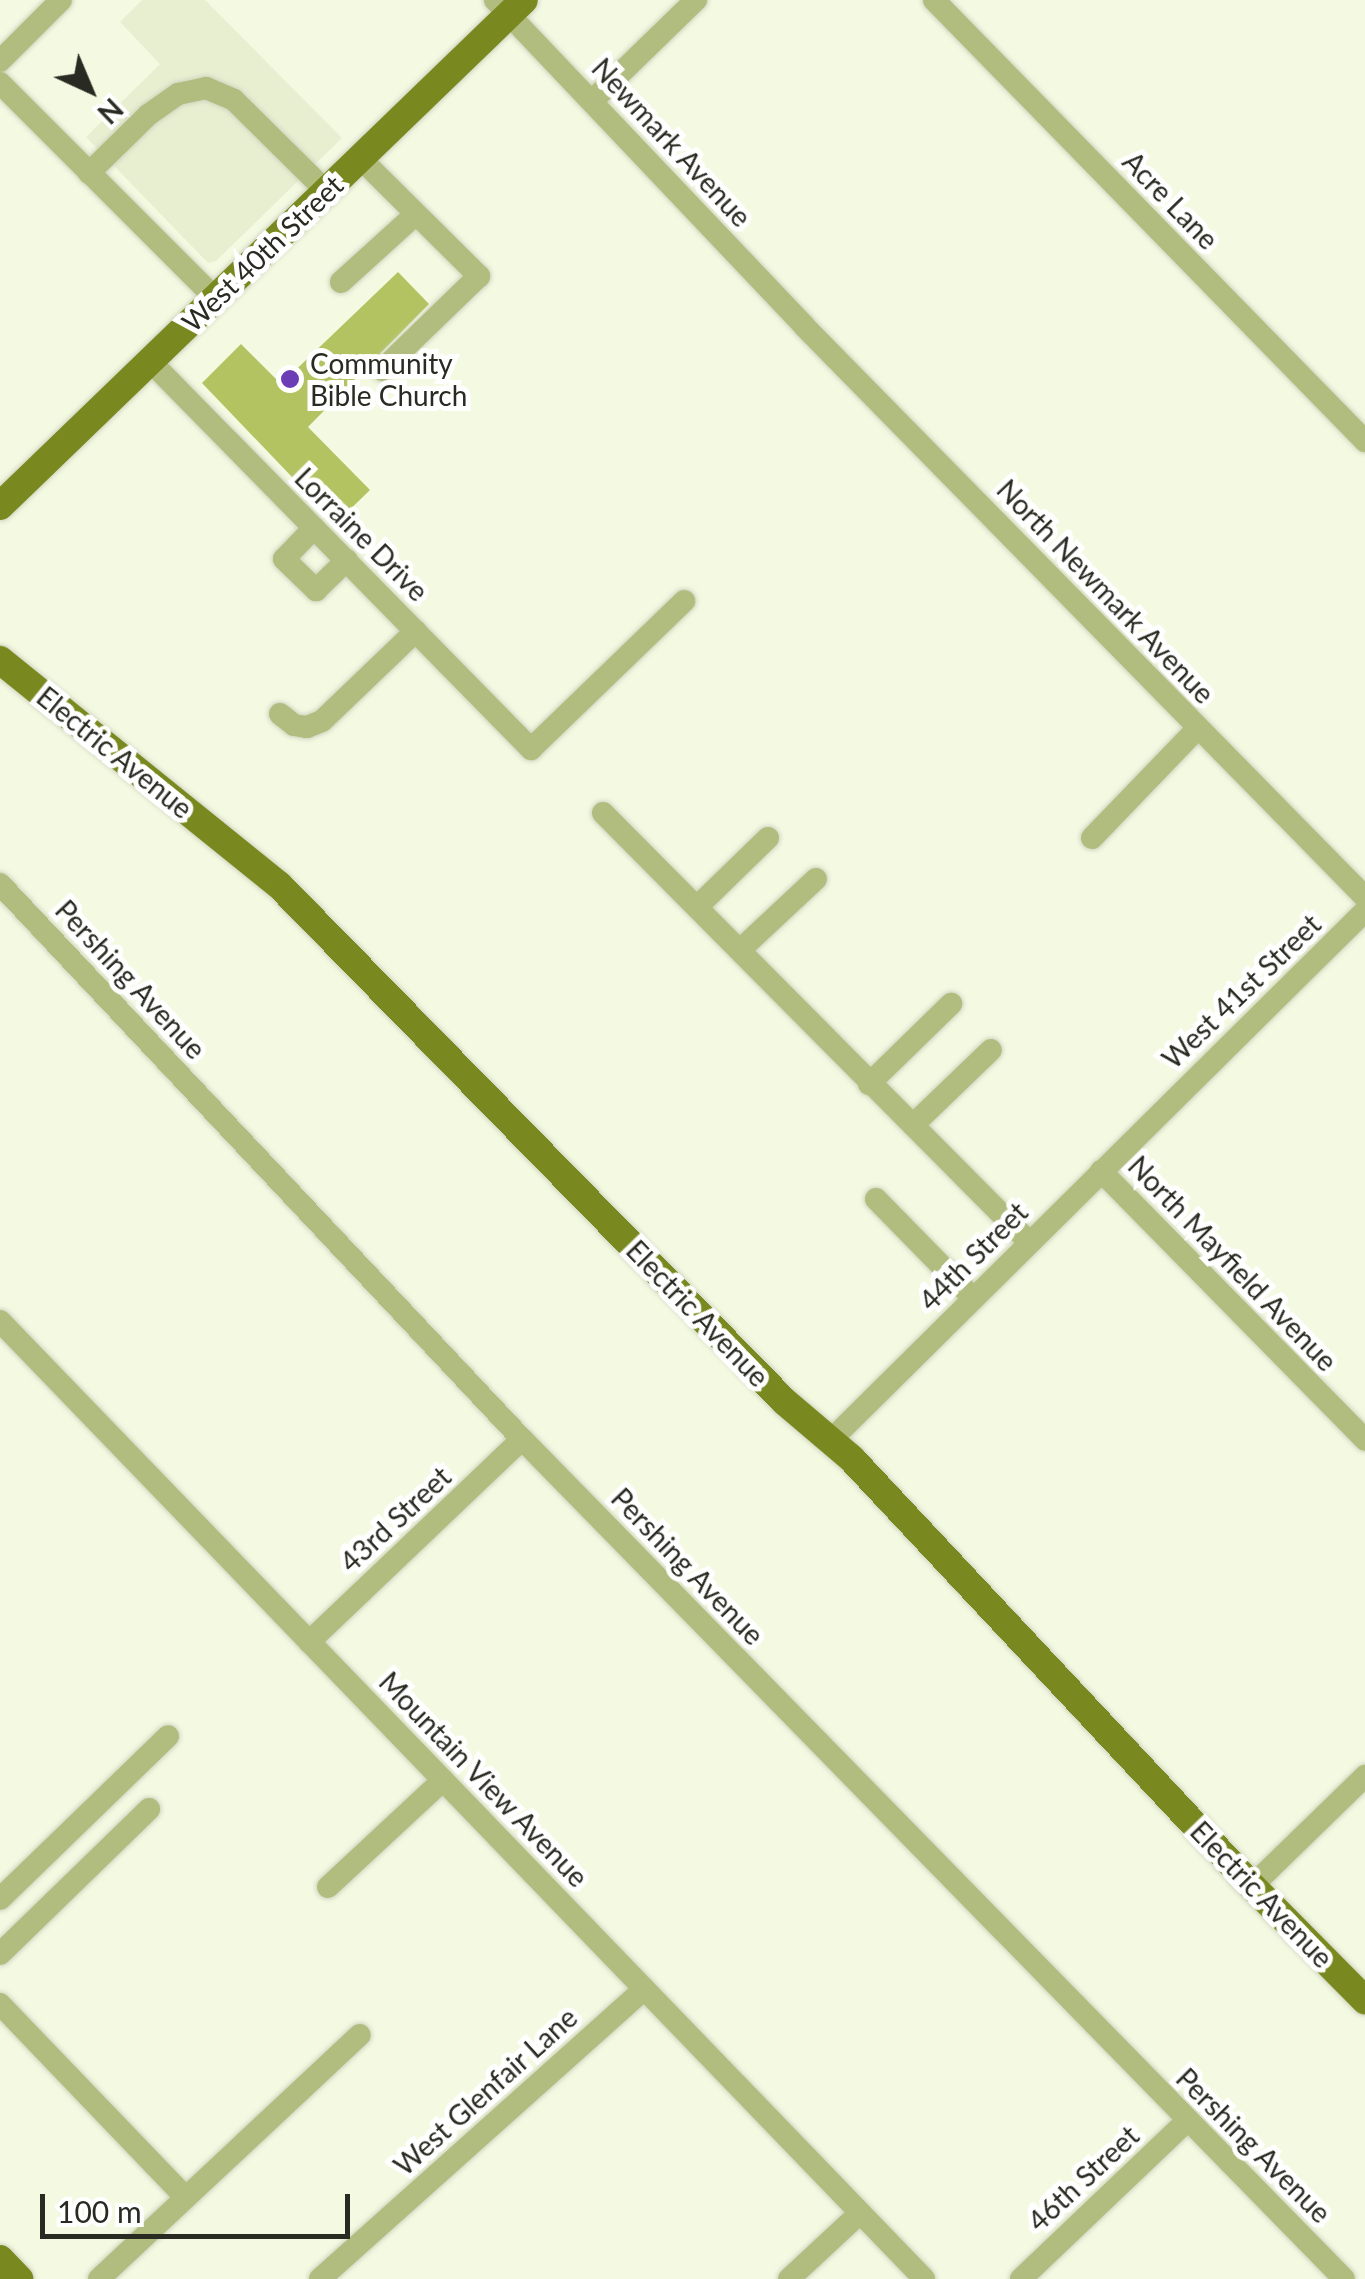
<!DOCTYPE html>
<style>
body{margin:0}
#map{position:relative;width:1365px;height:2279px;overflow:hidden;background:#f4f9e2;font-family:Lato,sans-serif}
div>[style]{position:absolute}
.built>*{inset:0;background:#e8efd1}
.building>*{inset:0;background:#b3c361}
.roads{filter:drop-shadow(0 0 2px #cfd4bf) drop-shadow(0 0 2px #cfd4bf)}
.minor>*{height:22px;margin:-11px;padding:0 11px;transform-origin:11px;border-radius:11px;background:#b1bd7f}
.major>*{height:28px;margin:-14px;padding:0 14px;transform-origin:14px;border-radius:14px;background:#7a891f}
.dots>*{width:28px;height:28px;translate:-50% -50%;box-sizing:border-box;border:5px solid #fff;border-radius:50%}
span{translate:-50% -50%;white-space:nowrap;text-align:center;line-height:1.15;-webkit-text-stroke:10px #fff;paint-order:stroke}
.street-label{font-size:28px;color:#292b22}
.poi-label{font-size:28px;color:#292b22}
.left{translate:0 -50%;text-align:left}
.north{position:absolute;left:40px;top:40px;width:100px;height:100px;-webkit-text-stroke:8px #fff;paint-order:stroke;rotate:136deg;font-size:28px;font-weight:700;line-height:40px;text-align:center;color:#292b22}
.north::after{content:'';display:block;margin:auto;width:35px;height:45px;background:#292b22;clip-path:polygon(50% 0,100% 100%,50% 72%,0 100%)}
.scale{position:absolute;left:40px;top:2194px;width:310px;height:45px;box-sizing:border-box;border:5px solid #292b22;border-top:0;padding-left:12px;font-size:30px;line-height:35px;white-space:nowrap;color:#292b22;-webkit-text-stroke:8px #fff;paint-order:stroke}
</style>
<div id="map">
<div class="built">
<div style="clip-path:polygon(142px 0,205px 0,342px 138px,216px 261px,208px 263px,86px 137px,160px 64px,120px 22px)"></div>
</div>
<div class="building">
<div style="clip-path:polygon(398px 272px,429px 304px,308px 427px,370px 490px,336px 523px,202px 383px,241px 344px,281px 384px)"></div>
</div>
<div class="roads">
<div class="minor">
<div style="left:495px;top:0;width:449px;rotate:46.5deg"></div>
<div style="left:804px;top:326px;width:800px;rotate:45.51deg"></div>
<div style="left:934px;top:0;width:617px;rotate:45.66deg"></div>
<div style="left:0;top:61px;width:86px;rotate:-45deg"></div>
<div style="left:0;top:83px;width:304px;rotate:45deg"></div>
<div style="left:593px;top:100px;width:144px;rotate:-44.2deg"></div>
<div style="left:360px;top:158px;width:168px;rotate:44.8deg"></div>
<div style="left:479px;top:276px;width:135px;rotate:135.9deg"></div>
<div style="left:89px;top:173px;width:83px;rotate:-44.5deg"></div>
<div style="left:148px;top:115px;width:37px;rotate:-35deg"></div>
<div style="left:178px;top:94px;width:29px;rotate:-12deg"></div>
<div style="left:206px;top:88px;width:30px;rotate:23deg"></div>
<div style="left:234px;top:100px;width:129px;rotate:44.7deg"></div>
<div style="left:341px;top:282px;width:101px;rotate:-42.2deg"></div>
<div style="left:150px;top:361px;width:544px;rotate:45.52deg"></div>
<div style="left:531px;top:749px;width:213px;rotate:-44deg"></div>
<div style="left:314px;top:528px;width:43px;rotate:134.1deg"></div>
<div style="left:284px;top:559px;width:45px;rotate:44.1deg"></div>
<div style="left:316px;top:590px;width:43px;rotate:-44.1deg"></div>
<div style="left:280px;top:714px;width:18px;rotate:38deg"></div>
<div style="left:294px;top:725px;width:13px;rotate:9deg"></div>
<div style="left:307px;top:727px;width:16px;rotate:-22deg"></div>
<div style="left:322px;top:721px;width:130px;rotate:-43.8deg"></div>
<div style="left:603px;top:813px;width:605px;rotate:45.2deg"></div>
<div style="left:1092px;top:838px;width:153px;rotate:-46.1deg"></div>
<div style="left:0;top:884px;width:762px;rotate:46.76deg"></div>
<div style="left:522px;top:1439px;width:1175px;rotate:45.62deg"></div>
<div style="left:697px;top:907px;width:99px;rotate:-44.2deg"></div>
<div style="left:740px;top:950px;width:104px;rotate:-43.1deg"></div>
<div style="left:869px;top:1084px;width:115px;rotate:-44.3deg"></div>
<div style="left:913px;top:1125px;width:108px;rotate:-43.9deg"></div>
<div style="left:1101px;top:1171px;width:377px;rotate:45.5deg"></div>
<div style="left:876px;top:1199px;width:139px;rotate:45.6deg"></div>
<div style="left:0;top:1321px;width:1331px;rotate:46.03deg"></div>
<div style="left:830px;top:1441px;width:753px;rotate:-44.73deg"></div>
<div style="left:309px;top:1642px;width:294px;rotate:-43.6deg"></div>
<div style="left:1252px;top:1886px;width:158px;rotate:-44.2deg"></div>
<div style="left:328px;top:1887px;width:157px;rotate:-42.9deg"></div>
<div style="left:0;top:1899px;width:234px;rotate:-44.1deg"></div>
<div style="left:0;top:1954px;width:208px;rotate:-44.2deg"></div>
<div style="left:0;top:2004px;width:267px;rotate:46.2deg"></div>
<div style="left:99px;top:2279px;width:357px;rotate:-43.1deg"></div>
<div style="left:320px;top:2279px;width:435px;rotate:-41.8deg"></div>
<div style="left:789px;top:2279px;width:97px;rotate:-42.9deg"></div>
<div style="left:1021px;top:2279px;width:229px;rotate:-43.6deg"></div>
</div>
<div class="major">
<div style="left:0;top:506px;width:728px;rotate:-44deg"></div>
<div style="left:0;top:660px;width:358px;rotate:38.9deg"></div>
<div style="left:279px;top:885px;width:723px;rotate:45.62deg"></div>
<div style="left:785px;top:1402px;width:87px;rotate:40.3deg"></div>
<div style="left:851px;top:1458px;width:587px;rotate:46.87deg"></div>
<div style="left:1252px;top:1886px;width:161px;rotate:45.3deg"></div>
<div style="left:0;top:2259px;width:28px;rotate:46deg"></div>
</div>
</div>
<div class="dots">
<div style="left:290px;top:379px;background:#6c3db5"></div>
</div>
<div class="street-label">
<span style="left:672px;top:142px;rotate:47deg">Newmark Avenue</span>
<span style="left:1171px;top:200px;rotate:46deg">Acre Lane</span>
<span style="left:262px;top:253px;rotate:-44deg">West 40th Street</span>
<span style="left:362px;top:534px;rotate:45deg">Lorraine Drive</span>
<span style="left:1106px;top:591px;rotate:46deg">North Newmark Avenue</span>
<span style="left:115px;top:752px;rotate:39deg">Electric Avenue</span>
<span style="left:131px;top:979px;rotate:47deg">Pershing Avenue</span>
<span style="left:1241px;top:991px;rotate:-44deg">West 41st Street</span>
<span style="left:973px;top:1256px;rotate:-45deg">44th Street</span>
<span style="left:1233px;top:1263px;rotate:46deg">North Mayfield Avenue</span>
<span style="left:698px;top:1313px;rotate:46deg">Electric Avenue</span>
<span style="left:395px;top:1519px;rotate:-43deg">43rd Street</span>
<span style="left:688px;top:1566px;rotate:46deg">Pershing Avenue</span>
<span style="left:484px;top:1779px;rotate:46deg">Mountain View Avenue</span>
<span style="left:1262px;top:1894px;rotate:46deg">Electric Avenue</span>
<span style="left:485px;top:2091px;rotate:-42deg">West Glenfair Lane</span>
<span style="left:1254px;top:2145px;rotate:45deg">Pershing Avenue</span>
<span style="left:1083px;top:2178px;rotate:-43deg">46th Street</span>
</div>
<div class="poi-label">
<span class="left" style="left:310px;top:379px">Community<br>Bible Church</span>
</div>
<div class="north">N</div>
<div class="scale">100 m</div>
</div>
